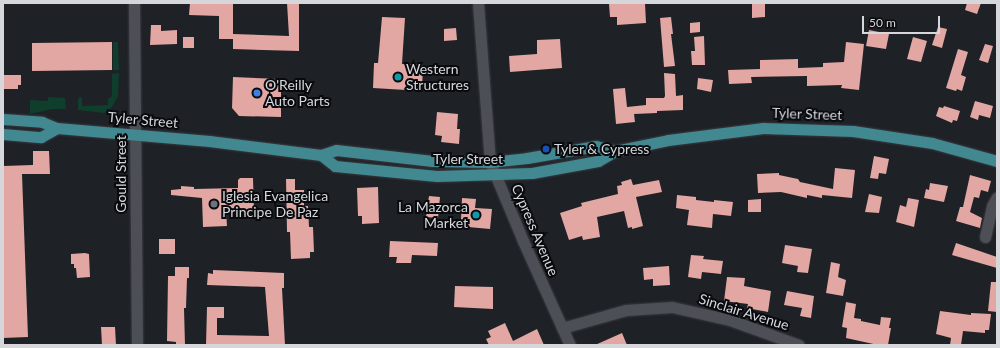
<!DOCTYPE html>
<style>
body{margin:0}
#map{position:relative;width:1000px;height:348px;overflow:hidden;background:#1e2126;font-family:Lato,sans-serif}
div>[style]{position:absolute}
.green>*{inset:0;background:#0f3e2d}
.building>*{inset:0;background:#e2a6a3}
.roads{filter:drop-shadow(0 0 1px #393b40) drop-shadow(0 0 1px #393b40)}
.minor>*{height:11px;margin:-5.5px;padding:0 5.5px;transform-origin:5.5px;border-radius:5.5px;background:#4c4f55}
.tertiary>*{height:11px;margin:-5.5px;padding:0 5.5px;transform-origin:5.5px;border-radius:5.5px;background:#4c4f55}
.primary>*{height:11px;margin:-5.5px;padding:0 5.5px;transform-origin:5.5px;border-radius:5.5px;background:#418891}
.dots>*{width:11px;height:11px;translate:-50% -50%;box-sizing:border-box;border:2px solid #090a0d;border-radius:50%}
span{translate:-50% -50%;white-space:nowrap;text-align:center;line-height:1.15;-webkit-text-stroke:4px #090a0d;paint-order:stroke}
.poi-label{font-size:14px;color:#d5d7db}
.left{translate:0 -50%;text-align:left}
.right{translate:-100% -50%;text-align:right}
.street-label{font-size:14px;color:#d5d7db}
.frame{position:absolute;inset:0;border:4px solid #d5d7db;pointer-events:none}
.scale{position:absolute;left:862px;top:16px;width:78px;height:18px;box-sizing:border-box;border:2px solid #d5d7db;border-top:0;padding-left:5px;font-size:12px;line-height:14px;white-space:nowrap;color:#d5d7db;-webkit-text-stroke:3px #090a0d;paint-order:stroke}
</style>
<div id="map">
<div class="green">
<div style="clip-path:polygon(113px 42px,118px 42px,119px 70px,113px 70px)"></div>
<div style="clip-path:polygon(119px 73px,118px 96px,112px 107px,104px 113px,78px 110px,78px 99px,80px 97px,82px 98px,82px 106px,108px 105px,108px 99px,112px 96px,112px 74px)"></div>
<div style="clip-path:polygon(48px 97px,65px 98px,66px 109px,52px 109px,30px 114px,30px 100px,48px 101px)"></div>
</div>
<div class="building">
<div style="clip-path:polygon(190px 3px,233px 3px,233px 34px,289px 36px,287px 3px,299px 3px,299px 51px,233px 49px,233px 39px,219px 39px,219px 16px,189px 15px)"></div>
<div style="clip-path:polygon(615px 3px,645px 3px,646px 23px,617px 25px,617px 17px,610px 17px,609px 4px)"></div>
<div style="clip-path:polygon(752px 3px,765px 3px,765px 17px,752px 18px)"></div>
<div style="clip-path:polygon(967px 3px,981px 3px,977px 14px,965px 10px)"></div>
<div style="clip-path:polygon(382px 17px,405px 18px,402px 64px,423px 65px,422px 91px,373px 88px,374px 63px,378px 63px)"></div>
<div style="clip-path:polygon(671px 17px,673px 34px,671px 34px,675px 66px,664px 67px,660px 18px)"></div>
<div style="clip-path:polygon(700px 22px,700px 32px,690px 33px,690px 23px)"></div>
<div style="clip-path:polygon(151px 25px,161px 25px,161px 31px,177px 30px,177px 44px,150px 45px)"></div>
<div style="clip-path:polygon(938px 27px,947px 29px,942px 48px,932px 45px)"></div>
<div style="clip-path:polygon(456px 28px,457px 40px,444px 41px,444px 29px)"></div>
<div style="clip-path:polygon(869px 30px,889px 34px,886px 49px,866px 46px)"></div>
<div style="clip-path:polygon(704px 36px,705px 65px,692px 65px,691px 51px,695px 51px,694px 37px)"></div>
<div style="clip-path:polygon(183px 37px,194px 37px,194px 48px,183px 48px)"></div>
<div style="clip-path:polygon(913px 37px,927px 41px,921px 62px,907px 59px)"></div>
<div style="clip-path:polygon(560px 39px,562px 68px,510px 72px,509px 56px,537px 54px,537px 40px)"></div>
<div style="clip-path:polygon(112px 42px,112px 70px,32px 71px,32px 43px)"></div>
<div style="clip-path:polygon(846px 42px,864px 44px,859px 90px,841px 88px,842px 85px,807px 86px,807px 76px,751px 77px,752px 83px,729px 84px,728px 70px,760px 69px,760px 60px,798px 59px,798px 68px,823px 67px,823px 63px,844px 62px)"></div>
<div style="clip-path:polygon(985px 44px,993px 46px,988px 63px,979px 60px)"></div>
<div style="clip-path:polygon(958px 49px,968px 52px,961px 75px,966px 77px,962px 91px,957px 89px,956px 91px,946px 88px)"></div>
<div style="clip-path:polygon(664px 73px,675px 74px,676px 96px,683px 95px,683px 110px,657px 111px,657px 113px,634px 114px,635px 122px,616px 124px,613px 89px,625px 88px,627px 107px,646px 105px,646px 98px,664px 98px,665px 96px)"></div>
<div style="clip-path:polygon(3px 75px,21px 75px,21px 85px,18px 85px,18px 89px,3px 89px)"></div>
<div style="clip-path:polygon(233px 77px,281px 79px,281px 117px,239px 116px,232px 108px)"></div>
<div style="clip-path:polygon(698px 78px,713px 80px,711px 92px,697px 89px)"></div>
<div style="clip-path:polygon(975px 101px,993px 106px,990px 118px,979px 115px,978px 120px,970px 117px)"></div>
<div style="clip-path:polygon(944px 106px,960px 111px,957px 121px,953px 120px,952px 123px,936px 116px,939px 107px,943px 108px)"></div>
<div style="clip-path:polygon(437px 112px,458px 114px,457px 129px,460px 129px,459px 144px,441px 142px,442px 136px,435px 135px)"></div>
<div style="clip-path:polygon(33px 151px,49px 151px,50px 174px,22px 174px,28px 337px,3px 338px,3px 166px,33px 165px)"></div>
<div style="clip-path:polygon(874px 156px,889px 159px,886px 174px,879px 173px,878px 179px,870px 178px)"></div>
<div style="clip-path:polygon(835px 168px,855px 170px,852px 198px,822px 195px,822px 198px,807px 195px,807px 198px,781px 192px,758px 193px,757px 174px,779px 173px,779px 175px,798px 179px,800px 182px,833px 189px)"></div>
<div style="clip-path:polygon(970px 175px,991px 181px,988px 192px,981px 190px,979px 198px,974px 197px,970px 212px,982px 218px,980px 228px,956px 221px,960px 207px,963px 207px)"></div>
<div style="clip-path:polygon(240px 178px,253px 178px,254px 211px,226px 211px,227px 226px,203px 227px,202px 198px,171px 195px,171px 190px,181px 189px,181px 186px,194px 187px,194px 189px,238px 188px,238px 180px)"></div>
<div style="clip-path:polygon(286px 179px,295px 179px,295px 190px,304px 190px,304px 206px,308px 206px,309px 227px,313px 227px,314px 252px,310px 252px,310px 258px,291px 259px,290px 232px,287px 232px)"></div>
<div style="clip-path:polygon(631px 179px,633px 185px,659px 180px,662px 192px,636px 197px,643px 226px,632px 229px,632px 227px,628px 228px,624px 211px,597px 217px,600px 237px,583px 240px,582px 236px,569px 240px,560px 213px,582px 206px,581px 203px,618px 194px,617px 186px,622px 185px,621px 182px)"></div>
<div style="clip-path:polygon(930px 183px,948px 186px,944px 202px,924px 198px,926px 189px,929px 190px)"></div>
<div style="clip-path:polygon(378px 187px,379px 223px,362px 224px,362px 216px,358px 216px,357px 188px)"></div>
<div style="clip-path:polygon(869px 194px,882px 197px,879px 213px,865px 212px)"></div>
<div style="clip-path:polygon(677px 195px,696px 197px,696px 200px,714px 202px,714px 200px,733px 202px,731px 216px,713px 214px,712px 228px,687px 225px,689px 210px,676px 208px)"></div>
<div style="clip-path:polygon(429px 196px,440px 197px,438px 218px,426px 217px)"></div>
<div style="clip-path:polygon(462px 198px,476px 199px,475px 208px,492px 209px,490px 229px,468px 227px,469px 221px,461px 220px)"></div>
<div style="clip-path:polygon(908px 198px,919px 200px,914px 227px,896px 222px,900px 205px,906px 207px)"></div>
<div style="clip-path:polygon(761px 199px,761px 212px,748px 212px,748px 200px)"></div>
<div style="clip-path:polygon(159px 239px,175px 239px,175px 254px,159px 254px)"></div>
<div style="clip-path:polygon(390px 241px,438px 243px,437px 256px,412px 255px,411px 263px,396px 263px,397px 257px,389px 257px)"></div>
<div style="clip-path:polygon(956px 243px,997px 257px,997px 268px,952px 255px)"></div>
<div style="clip-path:polygon(785px 245px,812px 249px,808px 273px,797px 272px,798px 266px,782px 263px)"></div>
<div style="clip-path:polygon(85px 253px,89px 254px,90px 277px,77px 278px,76px 268px,74px 268px,74px 264px,71px 264px,71px 254px)"></div>
<div style="clip-path:polygon(691px 255px,704px 256px,703px 259px,723px 261px,721px 274px,702px 272px,701px 279px,688px 277px)"></div>
<div style="clip-path:polygon(831px 262px,840px 264px,838px 277px,846px 280px,843px 296px,826px 293px)"></div>
<div style="clip-path:polygon(669px 266px,670px 285px,653px 286px,653px 279px,644px 280px,643px 268px)"></div>
<div style="clip-path:polygon(175px 267px,189px 267px,189px 278px,187px 278px,186px 308px,184px 308px,185px 345px,176px 345px,176px 342px,167px 341px,168px 276px,175px 276px)"></div>
<div style="clip-path:polygon(213px 270px,284px 273px,284px 288px,282px 288px,285px 345px,206px 345px,207px 307px,224px 307px,224px 318px,217px 318px,217px 335px,269px 336px,265px 287px,207px 285px,208px 273px,213px 274px)"></div>
<div style="clip-path:polygon(727px 277px,745px 278px,744px 286px,771px 291px,768px 312px,747px 308px,748px 304px,724px 301px)"></div>
<div style="clip-path:polygon(991px 282px,997px 282px,997px 312px,988px 311px)"></div>
<div style="clip-path:polygon(455px 286px,493px 287px,493px 309px,454px 307px)"></div>
<div style="clip-path:polygon(787px 291px,814px 296px,811px 318px,800px 316px,802px 308px,784px 305px)"></div>
<div style="clip-path:polygon(846px 302px,856px 304px,854px 318px,861px 319px,861px 321px,880px 325px,881px 317px,891px 318px,889px 328px,891px 328px,888px 345px,878px 345px,846px 338px,847px 328px,842px 327px)"></div>
<div style="clip-path:polygon(940px 311px,971px 315px,971px 313px,991px 314px,989px 330px,985px 330px,985px 333px,963px 331px,961px 345px,950px 345px,951px 338px,936px 334px)"></div>
<div style="clip-path:polygon(505px 323px,513px 341px,537px 329px,544px 345px,489px 345px,486px 339px,491px 337px,488px 331px)"></div>
<div style="clip-path:polygon(101px 327px,115px 327px,116px 345px,102px 345px)"></div>
<div style="clip-path:polygon(622px 333px,627px 345px,595px 345px)"></div>
</div>
<div class="roads">
<div class="minor">
<div style="left:134px;top:3px;width:342px;rotate:89.5deg"></div>
<div style="left:985px;top:237px;width:32px;rotate:-77deg"></div>
<div style="left:992px;top:206px;width:10px;rotate:-61deg"></div>
<div style="left:562px;top:328px;width:66px;rotate:-15.7deg"></div>
<div style="left:626px;top:310px;width:46px;rotate:-3.7deg"></div>
<div style="left:672px;top:307px;width:59px;rotate:12.6deg"></div>
<div style="left:730px;top:320px;width:73px;rotate:19.9deg"></div>
</div>
<div class="tertiary">
<div style="left:478px;top:3px;width:159px;rotate:85.7deg"></div>
<div style="left:490px;top:162px;width:86px;rotate:67.3deg"></div>
<div style="left:523px;top:241px;width:114px;rotate:65.7deg"></div>
</div>
<div class="primary">
<div style="left:3px;top:119px;width:39px;rotate:4deg"></div>
<div style="left:42px;top:122px;width:16px;rotate:22deg"></div>
<div style="left:57px;top:128px;width:153px;rotate:4.9deg"></div>
<div style="left:209px;top:141px;width:113px;rotate:7.1deg"></div>
<div style="left:321px;top:155px;width:16px;rotate:-18deg"></div>
<div style="left:336px;top:150px;width:97px;rotate:6.5deg"></div>
<div style="left:432px;top:161px;width:58px;rotate:1deg"></div>
<div style="left:490px;top:162px;width:37px;rotate:-6deg"></div>
<div style="left:527px;top:158px;width:70px;rotate:-9.9deg"></div>
<div style="left:596px;top:146px;width:20px;rotate:15deg"></div>
<div style="left:3px;top:134px;width:38px;rotate:5deg"></div>
<div style="left:41px;top:137px;width:18px;rotate:-29deg"></div>
<div style="left:321px;top:155px;width:18px;rotate:38deg"></div>
<div style="left:335px;top:166px;width:102px;rotate:5.6deg"></div>
<div style="left:437px;top:176px;width:95px;rotate:-1.8deg"></div>
<div style="left:532px;top:173px;width:67px;rotate:-10.3deg"></div>
<div style="left:598px;top:161px;width:20px;rotate:-30deg"></div>
<div style="left:615px;top:151px;width:54px;rotate:-11.7deg"></div>
<div style="left:668px;top:140px;width:96px;rotate:-7.2deg"></div>
<div style="left:763px;top:128px;width:90px;rotate:1.9deg"></div>
<div style="left:853px;top:131px;width:80px;rotate:8.6deg"></div>
<div style="left:932px;top:143px;width:67px;rotate:15.5deg"></div>
</div>
</div>
<div class="dots">
<div style="left:398px;top:77px;background:#0f9aa8"></div>
<div style="left:257px;top:93px;background:#3f7fe0"></div>
<div style="left:546px;top:149px;background:#1a4fb4"></div>
<div style="left:214px;top:204px;background:#6b7280"></div>
<div style="left:476px;top:215px;background:#0f9aa8"></div>
</div>
<div class="poi-label">
<span class="left" style="left:406px;top:77px">Western<br>Structures</span>
<span class="left" style="left:265px;top:93px">O'Reilly<br>Auto Parts</span>
<span class="left" style="left:554px;top:149px">Tyler &amp; Cypress</span>
<span class="left" style="left:222px;top:204px">Iglesia Evangelica<br>Principe De Paz</span>
<span class="right" style="left:468px;top:215px">La Mazorca<br>Market</span>
</div>
<div class="street-label">
<span style="left:807px;top:114px;rotate:2deg">Tyler Street</span>
<span style="left:143px;top:120px;rotate:5deg">Tyler Street</span>
<span style="left:468px;top:159px">Tyler Street</span>
<span style="left:121px;top:174px;rotate:-90deg">Gould Street</span>
<span style="left:535px;top:230px;rotate:67deg">Cypress Avenue</span>
<span style="left:744px;top:312px;rotate:17deg">Sinclair Avenue</span>
</div>
<div class="frame"></div>
<div class="scale">50 m</div>
</div>
